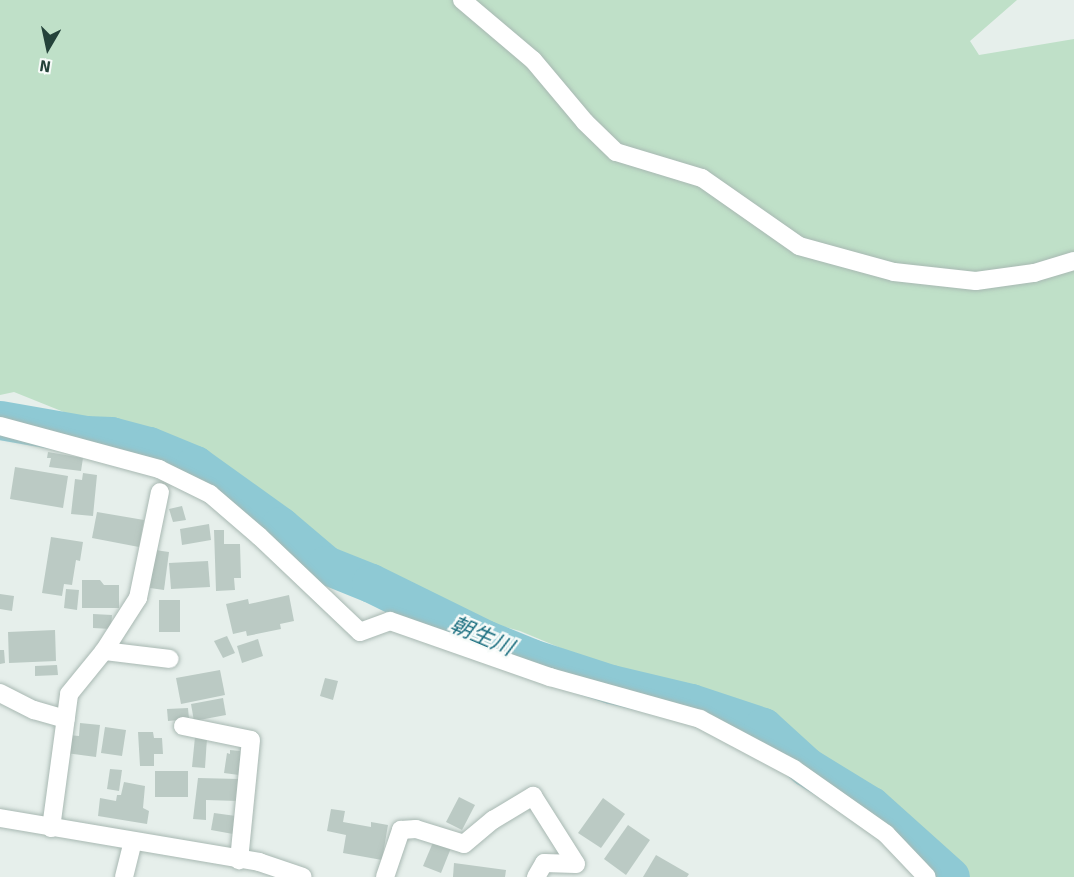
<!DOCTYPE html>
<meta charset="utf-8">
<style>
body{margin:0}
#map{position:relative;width:1074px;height:877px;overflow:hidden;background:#e6efeb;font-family:Signika,"Noto Sans JP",sans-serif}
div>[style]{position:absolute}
.green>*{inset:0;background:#bfe0c8}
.river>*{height:39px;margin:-19.5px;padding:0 19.5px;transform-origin:19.5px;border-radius:19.5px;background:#8ec9d4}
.building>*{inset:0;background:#bbcac4}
.roads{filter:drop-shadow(0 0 2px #a8b8b2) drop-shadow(0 0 2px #a8b8b2)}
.minor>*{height:18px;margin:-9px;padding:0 9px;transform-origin:9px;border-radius:9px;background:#fff}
span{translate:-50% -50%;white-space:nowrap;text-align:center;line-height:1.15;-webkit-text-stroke:5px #f7fbf9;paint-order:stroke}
.water-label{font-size:22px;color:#1c6f80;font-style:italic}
.north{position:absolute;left:18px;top:18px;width:60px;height:60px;-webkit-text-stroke:4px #f7fbf9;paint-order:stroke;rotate:189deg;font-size:16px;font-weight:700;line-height:24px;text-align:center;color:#24423a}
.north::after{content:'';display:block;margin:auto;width:21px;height:27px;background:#24423a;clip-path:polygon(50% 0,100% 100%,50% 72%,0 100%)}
</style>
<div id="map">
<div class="green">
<div style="clip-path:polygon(0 0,1017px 0,970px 41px,979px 55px,1074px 39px,1074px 877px,960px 877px,928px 857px,871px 806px,721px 715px,520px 631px,368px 591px,243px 484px,14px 392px,0 395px)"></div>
</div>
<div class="river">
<div style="left:0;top:420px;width:87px;rotate:9.9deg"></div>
<div style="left:86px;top:435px;width:25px;rotate:2deg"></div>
<div style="left:111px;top:436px;width:39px;rotate:15deg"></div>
<div style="left:149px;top:446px;width:50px;rotate:22.4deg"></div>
<div style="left:195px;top:465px;width:105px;rotate:35.7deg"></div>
<div style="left:280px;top:526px;width:60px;rotate:40.3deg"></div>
<div style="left:326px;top:565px;width:48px;rotate:21.8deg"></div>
<div style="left:371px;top:583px;width:129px;rotate:26.2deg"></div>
<div style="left:487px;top:640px;width:48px;rotate:22.2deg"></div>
<div style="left:531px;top:658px;width:84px;rotate:18deg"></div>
<div style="left:611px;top:684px;width:82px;rotate:13.4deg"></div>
<div style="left:691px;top:703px;width:76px;rotate:18.4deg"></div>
<div style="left:763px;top:727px;width:59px;rotate:42.3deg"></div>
<div style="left:807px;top:767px;width:75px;rotate:31.4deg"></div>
<div style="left:871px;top:806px;width:106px;rotate:41.9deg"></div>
</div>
<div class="building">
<div style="clip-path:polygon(48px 452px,83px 458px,81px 471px,49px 467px,51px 458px,47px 458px)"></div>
<div style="clip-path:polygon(15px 467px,68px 476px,63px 508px,10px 499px)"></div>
<div style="clip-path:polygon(83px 473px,97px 475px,93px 516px,71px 514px,75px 479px,82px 480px)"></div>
<div style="clip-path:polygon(182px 506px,186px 520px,173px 522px,169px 509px)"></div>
<div style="clip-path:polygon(97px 512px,144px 520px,139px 547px,92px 538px)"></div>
<div style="clip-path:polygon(209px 524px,211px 540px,182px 545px,180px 529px)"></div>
<div style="clip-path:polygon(214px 530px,224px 530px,224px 544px,240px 544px,241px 578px,234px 578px,235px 590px,216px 591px)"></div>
<div style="clip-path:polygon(51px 537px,83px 542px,80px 561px,76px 560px,72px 585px,64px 584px,62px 596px,42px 593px)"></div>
<div style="clip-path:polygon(155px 550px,169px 552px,164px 590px,150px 588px)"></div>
<div style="clip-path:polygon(208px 561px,210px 587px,171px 589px,169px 563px)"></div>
<div style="clip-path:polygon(82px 580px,100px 580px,104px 585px,119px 585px,119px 608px,82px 608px)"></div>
<div style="clip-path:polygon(66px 589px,79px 590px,77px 610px,64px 608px)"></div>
<div style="clip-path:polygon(0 594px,14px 596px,12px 611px,0 609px)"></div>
<div style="clip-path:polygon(289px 595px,294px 621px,280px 624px,281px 629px,247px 636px,246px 631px,233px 634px,226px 604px,248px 599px,249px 604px)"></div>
<div style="clip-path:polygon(159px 600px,180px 600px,180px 632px,159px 632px)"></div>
<div style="clip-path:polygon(93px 614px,112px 615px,111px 629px,93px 628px)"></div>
<div style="clip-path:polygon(55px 630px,56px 661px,9px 663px,8px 632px)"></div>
<div style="clip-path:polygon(227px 636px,235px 653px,223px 658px,214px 641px)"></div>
<div style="clip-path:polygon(258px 639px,263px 656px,242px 663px,237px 646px)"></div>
<div style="clip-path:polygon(0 650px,4px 650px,5px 663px,0 664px)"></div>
<div style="clip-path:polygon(57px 665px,58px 675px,35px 676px,35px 666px)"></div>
<div style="clip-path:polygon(220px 670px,225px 695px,181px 704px,176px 678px)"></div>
<div style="clip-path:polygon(325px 678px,338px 681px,333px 700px,320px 696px)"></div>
<div style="clip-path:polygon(223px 698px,226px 715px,194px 721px,191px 704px)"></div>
<div style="clip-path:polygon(188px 708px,189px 719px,168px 721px,167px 709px)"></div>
<div style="clip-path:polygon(80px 723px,100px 725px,96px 757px,66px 753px,68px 735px,79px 736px)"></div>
<div style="clip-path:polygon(105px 727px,126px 730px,122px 756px,101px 753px)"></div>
<div style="clip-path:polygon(138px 732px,153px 732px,154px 738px,162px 738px,163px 754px,154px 754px,154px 766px,140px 766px)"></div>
<div style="clip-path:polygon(195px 737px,207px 738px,205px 768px,192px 767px)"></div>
<div style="clip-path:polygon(230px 750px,240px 751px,242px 755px,239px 775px,224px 773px,227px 753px,230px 754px)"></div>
<div style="clip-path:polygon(110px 769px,122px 770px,119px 791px,107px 789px)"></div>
<div style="clip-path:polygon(155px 771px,188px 771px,188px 797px,155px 797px)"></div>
<div style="clip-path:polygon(198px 778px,239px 779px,238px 801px,206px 800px,206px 820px,193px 819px)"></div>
<div style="clip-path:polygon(124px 782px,145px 786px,143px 808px,149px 811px,147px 824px,98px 816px,100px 798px,116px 801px,117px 795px,121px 795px)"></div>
<div style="clip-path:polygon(459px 797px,475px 805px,462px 830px,446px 822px)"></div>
<div style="clip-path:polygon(603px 798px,625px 814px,601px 848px,578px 833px)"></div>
<div style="clip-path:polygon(331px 809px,345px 811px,343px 822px,371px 827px,371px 822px,388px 825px,382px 860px,343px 853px,346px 835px,327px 831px)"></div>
<div style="clip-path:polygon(214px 813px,236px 816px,233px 834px,211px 830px)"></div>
<div style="clip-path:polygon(628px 825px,650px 840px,626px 875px,604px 859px)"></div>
<div style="clip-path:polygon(434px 840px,451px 848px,441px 873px,423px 866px)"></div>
<div style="clip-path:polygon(656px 855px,689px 874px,687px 877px,643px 877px)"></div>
<div style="clip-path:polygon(454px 863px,506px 870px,505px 877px,453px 877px)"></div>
</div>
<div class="roads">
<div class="minor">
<div style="left:462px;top:0;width:93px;rotate:40.2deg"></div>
<div style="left:533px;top:60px;width:81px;rotate:50deg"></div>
<div style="left:585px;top:122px;width:43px;rotate:44.1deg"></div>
<div style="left:616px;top:152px;width:90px;rotate:16.8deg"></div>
<div style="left:702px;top:178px;width:118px;rotate:35deg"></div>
<div style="left:799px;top:246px;width:98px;rotate:15.3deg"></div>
<div style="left:894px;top:272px;width:82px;rotate:6.3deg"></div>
<div style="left:976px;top:281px;width:59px;rotate:-7.9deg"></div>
<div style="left:1034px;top:273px;width:42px;rotate:-16.7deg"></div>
<div style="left:0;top:426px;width:165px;rotate:15.1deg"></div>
<div style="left:159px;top:469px;width:57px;rotate:26.1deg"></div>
<div style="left:210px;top:494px;width:65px;rotate:40.6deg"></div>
<div style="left:259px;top:536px;width:139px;rotate:43.5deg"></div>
<div style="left:360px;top:632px;width:32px;rotate:-20deg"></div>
<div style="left:390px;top:621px;width:170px;rotate:19.3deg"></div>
<div style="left:550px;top:677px;width:156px;rotate:15.6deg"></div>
<div style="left:700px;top:719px;width:106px;rotate:28deg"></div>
<div style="left:794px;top:769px;width:113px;rotate:35.2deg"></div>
<div style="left:886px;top:834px;width:59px;rotate:46.4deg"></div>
<div style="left:104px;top:651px;width:63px;rotate:-57.3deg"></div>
<div style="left:138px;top:598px;width:108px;rotate:-78.3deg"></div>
<div style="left:0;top:693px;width:38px;rotate:27deg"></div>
<div style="left:34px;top:710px;width:33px;rotate:16deg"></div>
<div style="left:183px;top:726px;width:69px;rotate:11.6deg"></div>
<div style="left:251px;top:740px;width:121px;rotate:95.7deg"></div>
<div style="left:0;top:818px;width:263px;rotate:9.6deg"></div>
<div style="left:259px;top:862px;width:46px;rotate:18.8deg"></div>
<div style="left:51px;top:828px;width:135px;rotate:-82.3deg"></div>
<div style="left:69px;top:694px;width:55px;rotate:-50.9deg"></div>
<div style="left:104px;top:651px;width:66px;rotate:6.9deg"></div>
<div style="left:124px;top:877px;width:36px;rotate:-76deg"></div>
<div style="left:385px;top:877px;width:50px;rotate:-71.2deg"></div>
<div style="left:401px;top:830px;width:15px;rotate:-4deg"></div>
<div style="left:416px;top:829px;width:50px;rotate:17.4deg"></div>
<div style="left:464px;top:844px;width:38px;rotate:-40deg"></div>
<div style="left:493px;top:820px;width:47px;rotate:-31deg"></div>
<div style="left:533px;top:796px;width:80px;rotate:57.7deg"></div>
<div style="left:536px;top:877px;width:16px;rotate:-60deg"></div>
<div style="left:544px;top:863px;width:32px;rotate:2deg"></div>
</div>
</div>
<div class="water-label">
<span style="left:482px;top:636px;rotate:23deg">朝生川</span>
</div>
<div class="north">N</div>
</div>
